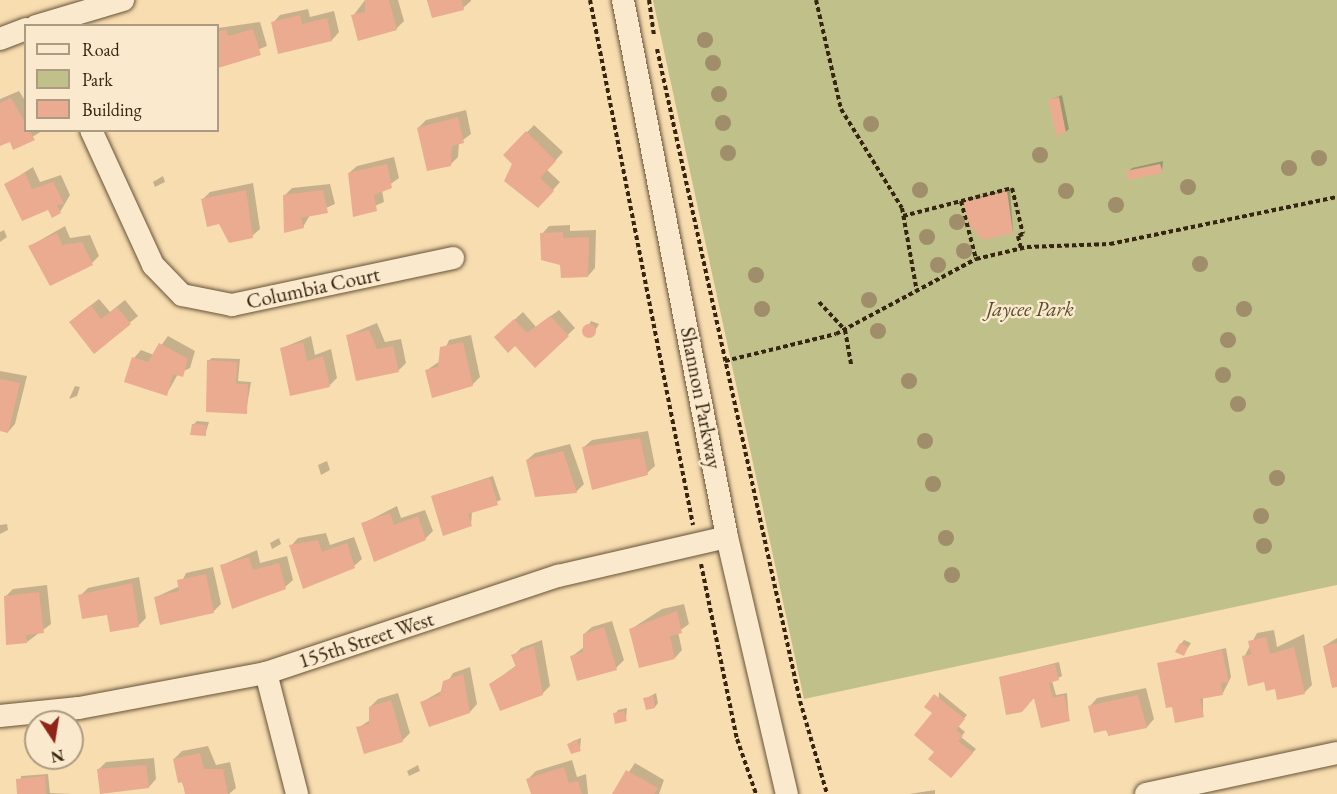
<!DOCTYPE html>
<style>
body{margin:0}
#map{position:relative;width:1337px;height:794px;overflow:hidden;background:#f8ddb0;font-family:"EB Garamond",serif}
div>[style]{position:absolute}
.green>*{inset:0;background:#bfc08a}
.shadow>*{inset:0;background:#0003}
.building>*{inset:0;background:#eaab90}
.round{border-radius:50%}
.path>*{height:4px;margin-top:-2px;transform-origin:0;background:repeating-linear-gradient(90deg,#362511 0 4.5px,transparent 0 7.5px)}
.roads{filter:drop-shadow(0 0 2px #665339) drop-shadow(0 0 2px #665339)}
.minor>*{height:22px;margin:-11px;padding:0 11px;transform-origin:11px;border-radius:11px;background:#fae9cc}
.trees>*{width:16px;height:16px;margin:-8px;border-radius:50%;background:#a08d69}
span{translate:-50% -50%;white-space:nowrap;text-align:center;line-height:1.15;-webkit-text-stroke:5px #fae9cc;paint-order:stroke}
.street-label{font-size:21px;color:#362511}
.park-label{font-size:21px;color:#584c2f;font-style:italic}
.legend{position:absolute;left:24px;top:24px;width:195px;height:108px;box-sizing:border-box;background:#fae9cc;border:2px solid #ac9b81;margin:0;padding:8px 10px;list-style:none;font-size:18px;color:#362511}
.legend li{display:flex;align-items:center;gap:12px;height:30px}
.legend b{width:30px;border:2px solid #ac9b81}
.north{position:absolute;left:24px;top:710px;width:60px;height:60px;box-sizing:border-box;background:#fae9cc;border:2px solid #ac9b81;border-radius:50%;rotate:168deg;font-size:16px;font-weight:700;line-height:24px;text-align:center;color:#362511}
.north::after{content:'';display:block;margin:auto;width:21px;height:27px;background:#8f2418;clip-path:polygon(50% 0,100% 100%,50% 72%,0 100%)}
</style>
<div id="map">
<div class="green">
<div style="clip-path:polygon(653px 0,1337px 0,1337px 585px,804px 699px)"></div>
</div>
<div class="shadow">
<div style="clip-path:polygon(365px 0,398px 0,404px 21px,396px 29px,353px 16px)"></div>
<div style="clip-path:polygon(427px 0,471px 0,471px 1px,463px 8px,432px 16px)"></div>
<div style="clip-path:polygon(308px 9px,310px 17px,334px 11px,339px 32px,332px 40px,273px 23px,280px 15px)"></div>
<div style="clip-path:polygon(260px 22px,267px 46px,218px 66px,218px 28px)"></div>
<div style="clip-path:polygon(19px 91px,26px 102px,26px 130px,42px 131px,14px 148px,10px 140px,0 145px,0 99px)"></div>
<div style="clip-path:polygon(1062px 95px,1069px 129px,1066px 132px,1050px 100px)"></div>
<div style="clip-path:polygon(466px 110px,471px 134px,459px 143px,458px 157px,450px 165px,418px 128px,426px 120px)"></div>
<div style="clip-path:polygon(534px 125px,563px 152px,547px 170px,560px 182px,545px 199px,505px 155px)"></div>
<div style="clip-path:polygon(394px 157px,399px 178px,382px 190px,384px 202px,354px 215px,349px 173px,357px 166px)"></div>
<div style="clip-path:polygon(1163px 161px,1162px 172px,1128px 172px,1132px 168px)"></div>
<div style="clip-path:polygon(33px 167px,40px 182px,61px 175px,70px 195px,60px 212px,6px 184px)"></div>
<div style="clip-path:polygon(163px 176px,165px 182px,155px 187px,153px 182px)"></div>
<div style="clip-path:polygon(253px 183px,260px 229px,252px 236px,219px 222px,202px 200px,210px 192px)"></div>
<div style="clip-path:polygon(330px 184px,335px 204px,310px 215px,303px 227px,284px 196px,292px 188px)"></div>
<div style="clip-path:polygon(1010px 189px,1013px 231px,965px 203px,969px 199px)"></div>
<div style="clip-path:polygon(570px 225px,570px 231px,596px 230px,595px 268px,588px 276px,562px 264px,542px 234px,549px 226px)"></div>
<div style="clip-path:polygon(65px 226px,70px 238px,90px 235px,99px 256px,92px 263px,30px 246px)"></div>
<div style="clip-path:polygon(4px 230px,7px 237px,0 242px,0 232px)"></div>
<div style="clip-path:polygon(99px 299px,110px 312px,125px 300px,138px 316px,94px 352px,78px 315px)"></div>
<div style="clip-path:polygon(559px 310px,575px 328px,535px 366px,504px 329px,523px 312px,536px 327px)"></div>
<div style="clip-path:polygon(591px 321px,599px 324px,592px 336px,584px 333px)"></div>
<div style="clip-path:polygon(377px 323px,385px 342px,401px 339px,406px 363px,399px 370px,348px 335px)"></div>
<div style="clip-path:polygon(471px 335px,480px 377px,472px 385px,427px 370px,440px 361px,449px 340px)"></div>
<div style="clip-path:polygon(168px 336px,195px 351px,190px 368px,178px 374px,166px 395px,134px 358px,141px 350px,154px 355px)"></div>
<div style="clip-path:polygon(311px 336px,315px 355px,331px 349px,337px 378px,329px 386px,282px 348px)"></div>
<div style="clip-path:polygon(212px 358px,240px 359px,238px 381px,251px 382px,246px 412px,208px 361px)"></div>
<div style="clip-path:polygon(0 371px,27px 376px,15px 424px,8px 432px,0 429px)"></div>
<div style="clip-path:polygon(75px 386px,80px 387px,77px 396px,69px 399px)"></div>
<div style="clip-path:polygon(197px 421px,209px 422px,205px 435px,193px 425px)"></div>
<div style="clip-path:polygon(648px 431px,655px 466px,647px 473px,584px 447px,592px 440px)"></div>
<div style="clip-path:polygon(570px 444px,584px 484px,576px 492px,527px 460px,535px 453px)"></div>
<div style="clip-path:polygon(327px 461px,330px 470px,321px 475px,318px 465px)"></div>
<div style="clip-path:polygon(493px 476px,501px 500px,472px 512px,471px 525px,432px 496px)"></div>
<div style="clip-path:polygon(397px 506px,401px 518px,425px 510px,433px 531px,425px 539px,362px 524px)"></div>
<div style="clip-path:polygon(7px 524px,8px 530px,0 534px,0 525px)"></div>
<div style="clip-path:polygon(326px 533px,330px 545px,354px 537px,362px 559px,354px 566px,291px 546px,298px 538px)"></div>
<div style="clip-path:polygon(279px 538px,281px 544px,272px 549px,270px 543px)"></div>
<div style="clip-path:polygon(257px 550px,260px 563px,287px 556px,293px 580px,285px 587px,222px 565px)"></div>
<div style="clip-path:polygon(213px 567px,221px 604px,213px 612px,156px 597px,180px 586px,186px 573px)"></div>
<div style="clip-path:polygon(139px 577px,146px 618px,138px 626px,80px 596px,88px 588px)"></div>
<div style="clip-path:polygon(47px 585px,51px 624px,27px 642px,5px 597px,13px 589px)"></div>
<div style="clip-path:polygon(684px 604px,689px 624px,678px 632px,682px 650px,675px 658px,631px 629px,662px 609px)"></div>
<div style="clip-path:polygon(612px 621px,624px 660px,616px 668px,571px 657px,584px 647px,584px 634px,592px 627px)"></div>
<div style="clip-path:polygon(1274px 630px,1277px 647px,1304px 634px,1312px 685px,1305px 692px,1278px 698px,1276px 687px,1244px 657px,1257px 633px)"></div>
<div style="clip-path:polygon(1337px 638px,1337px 686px,1324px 646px)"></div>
<div style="clip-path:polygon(542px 640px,550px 686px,542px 694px,491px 684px,517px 665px,513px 656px,521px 648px)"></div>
<div style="clip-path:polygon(1184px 640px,1191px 643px,1184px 654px,1181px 644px)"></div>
<div style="clip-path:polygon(1226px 648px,1231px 677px,1223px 693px,1203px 697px,1203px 716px,1159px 664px)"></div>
<div style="clip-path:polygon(1059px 662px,1062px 676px,1052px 681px,1056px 695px,1067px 693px,1069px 720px,1000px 677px)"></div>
<div style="clip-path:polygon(470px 667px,477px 704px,470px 712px,422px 702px,443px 690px,453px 673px)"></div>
<div style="clip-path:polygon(1146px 688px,1154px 719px,1147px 727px,1109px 735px,1090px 706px,1097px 698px)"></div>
<div style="clip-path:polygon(939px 692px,967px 715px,958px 726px,965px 732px,961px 737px,976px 749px,951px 776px,936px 751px)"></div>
<div style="clip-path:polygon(398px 693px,410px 733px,402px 741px,358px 728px,373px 718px,370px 707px,378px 699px)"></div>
<div style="clip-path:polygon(656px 693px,658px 703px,655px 707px,645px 699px)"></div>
<div style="clip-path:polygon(627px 708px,626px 719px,615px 714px,618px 710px)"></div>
<div style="clip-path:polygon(581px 738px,580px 749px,569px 745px,573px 741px)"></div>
<div style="clip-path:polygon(208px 746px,216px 765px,230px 762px,236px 788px,229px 794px,186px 794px,174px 759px,182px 751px)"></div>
<div style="clip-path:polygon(154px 758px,156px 779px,149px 787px,99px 769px,106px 762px)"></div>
<div style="clip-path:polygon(572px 760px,577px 777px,586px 774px,588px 794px,533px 794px,528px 779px,536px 771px)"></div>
<div style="clip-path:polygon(635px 763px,664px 780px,659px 794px,614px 794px)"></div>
<div style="clip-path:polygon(418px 765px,420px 771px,409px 776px,407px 771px)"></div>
<div style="clip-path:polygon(48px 774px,50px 793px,73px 794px,20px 794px,21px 776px)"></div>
<div style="clip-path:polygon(935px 790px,935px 794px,909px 794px)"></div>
</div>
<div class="building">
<div style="clip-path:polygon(365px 0,389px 0,397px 30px,358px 41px,351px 15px,365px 12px)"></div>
<div style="clip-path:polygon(427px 0,462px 0,464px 10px,432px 18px)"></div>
<div style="clip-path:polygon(300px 15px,302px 24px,327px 18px,332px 41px,278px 54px,271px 22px)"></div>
<div style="clip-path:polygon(226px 29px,228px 36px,253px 29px,261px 55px,218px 68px,218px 32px)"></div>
<div style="clip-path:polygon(1059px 97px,1066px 133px,1056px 135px,1048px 100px)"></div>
<div style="clip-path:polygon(11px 98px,35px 140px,13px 150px,10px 142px,0 146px,0 103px)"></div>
<div style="clip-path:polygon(458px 117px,464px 143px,452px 146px,451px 166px,427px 171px,417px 128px)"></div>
<div style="clip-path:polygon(526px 131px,556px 161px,540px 178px,554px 191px,538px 208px,504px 181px,512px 164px,503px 155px)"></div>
<div style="clip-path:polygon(387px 164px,392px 188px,374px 195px,377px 211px,353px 217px,348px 173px)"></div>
<div style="clip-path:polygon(1160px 164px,1163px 173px,1128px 180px,1126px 171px)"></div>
<div style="clip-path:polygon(25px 173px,32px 189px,53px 182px,64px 204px,57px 205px,61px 213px,52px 218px,48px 210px,22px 221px,4px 184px)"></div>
<div style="clip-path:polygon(246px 190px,253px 238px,229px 243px,219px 224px,207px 227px,201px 199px)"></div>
<div style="clip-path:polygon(323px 190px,328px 213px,301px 218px,304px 228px,284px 233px,283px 195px)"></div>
<div style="clip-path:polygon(1007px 191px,1013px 233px,983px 240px,969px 225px,963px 202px)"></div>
<div style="clip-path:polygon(563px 232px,563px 238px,589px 237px,588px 277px,561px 278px,560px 265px,541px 260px,540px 233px)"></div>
<div style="clip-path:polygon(57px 233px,62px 245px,82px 242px,93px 265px,50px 286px,28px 246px)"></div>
<div style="clip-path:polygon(91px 305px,101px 319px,117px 307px,131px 324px,94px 354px,69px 322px)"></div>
<div style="clip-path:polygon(550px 316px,569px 336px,535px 368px,515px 346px,508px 353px,494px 337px,514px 319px,527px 333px)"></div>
<div class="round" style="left:582px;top:324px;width:14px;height:14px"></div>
<div style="clip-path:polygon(369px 330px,377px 349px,393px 346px,399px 372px,356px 381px,346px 335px)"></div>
<div style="clip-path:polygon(303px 342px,307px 361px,323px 356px,330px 387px,290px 396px,280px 348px)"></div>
<div style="clip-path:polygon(463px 342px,473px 386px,432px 398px,425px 370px,438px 367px,440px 347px)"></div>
<div style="clip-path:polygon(159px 343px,188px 359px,183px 377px,173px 374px,167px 396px,124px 382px,132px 357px,148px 362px)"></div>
<div style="clip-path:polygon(207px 360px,237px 362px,236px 384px,248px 384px,247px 414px,206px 412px)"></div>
<div style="clip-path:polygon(0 379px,20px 383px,8px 433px,0 431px)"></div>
<div style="clip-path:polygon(192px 424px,206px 425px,206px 436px,190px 435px)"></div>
<div style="clip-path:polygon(640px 438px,648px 475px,592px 490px,582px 447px)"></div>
<div style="clip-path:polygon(563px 451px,577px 493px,535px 497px,526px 460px)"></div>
<div style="clip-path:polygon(490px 478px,498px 505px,468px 514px,472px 526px,443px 536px,431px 496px)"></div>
<div style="clip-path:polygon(390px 513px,394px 525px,418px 516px,426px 540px,374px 562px,361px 523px)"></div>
<div style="clip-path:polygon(318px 540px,322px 552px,347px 543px,355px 568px,303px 589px,289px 545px)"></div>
<div style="clip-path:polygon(249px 557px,253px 570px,279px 563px,286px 589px,232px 609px,220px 565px)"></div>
<div style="clip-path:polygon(206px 574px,214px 613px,160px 625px,154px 597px,179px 591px,177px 580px)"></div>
<div style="clip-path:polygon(132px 583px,139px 627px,110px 632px,107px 615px,82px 619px,78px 595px)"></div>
<div style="clip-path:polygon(39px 592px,44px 633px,26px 635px,27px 643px,6px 645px,4px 596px)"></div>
<div style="clip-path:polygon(677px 611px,682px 633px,670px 636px,675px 659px,639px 668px,629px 629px)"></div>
<div style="clip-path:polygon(604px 627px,617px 670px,577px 681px,570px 656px,583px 652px,583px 634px)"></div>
<div style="clip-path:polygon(1266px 637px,1270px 654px,1294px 647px,1305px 694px,1277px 700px,1275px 689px,1266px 691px,1264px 682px,1248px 686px,1242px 656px,1251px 654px,1248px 641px)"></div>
<div style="clip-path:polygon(1180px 643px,1188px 647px,1184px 656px,1175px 652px)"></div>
<div style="clip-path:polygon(1337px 643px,1337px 687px,1332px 688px,1323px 646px)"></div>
<div style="clip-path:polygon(534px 646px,543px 695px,500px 711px,489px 684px,516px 667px,511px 655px)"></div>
<div style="clip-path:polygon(1222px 650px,1229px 682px,1221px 683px,1223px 695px,1200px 699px,1204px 717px,1175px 723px,1172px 707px,1166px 708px,1157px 663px)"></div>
<div style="clip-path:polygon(1055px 664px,1059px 680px,1049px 683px,1053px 698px,1064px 695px,1070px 721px,1041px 728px,1034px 698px,1022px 712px,1006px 715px,999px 677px)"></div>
<div style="clip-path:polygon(463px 674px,470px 713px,429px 727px,420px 702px,440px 695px,443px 681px)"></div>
<div style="clip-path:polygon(934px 694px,965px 719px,956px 730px,963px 736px,958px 741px,973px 753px,951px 778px,928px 759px,934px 752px,914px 735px,932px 713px,924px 707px)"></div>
<div style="clip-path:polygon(1138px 695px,1147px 728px,1108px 736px,1107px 730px,1094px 733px,1088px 706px)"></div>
<div style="clip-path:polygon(653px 696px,655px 708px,646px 710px,643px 698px)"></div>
<div style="clip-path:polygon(391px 700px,403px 742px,364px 754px,356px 727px,369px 724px,369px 707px)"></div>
<div style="clip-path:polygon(624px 711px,627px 721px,615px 724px,613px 713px)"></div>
<div style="clip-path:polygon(577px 740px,581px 751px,571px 754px,567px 744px)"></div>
<div style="clip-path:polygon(200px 753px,204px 769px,223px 769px,228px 794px,185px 794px,183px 782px,178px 783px,173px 759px)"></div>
<div style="clip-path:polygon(146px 765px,149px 788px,100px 794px,97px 769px)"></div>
<div style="clip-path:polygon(564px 767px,569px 783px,578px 781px,582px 794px,531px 794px,526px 779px)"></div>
<div style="clip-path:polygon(626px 770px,658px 788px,654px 794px,612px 794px)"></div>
<div style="clip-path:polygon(45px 776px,46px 794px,17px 794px,16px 779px)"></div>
</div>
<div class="path">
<div style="left:590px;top:0;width:535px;rotate:78.9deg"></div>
<div style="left:649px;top:0;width:36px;rotate:82deg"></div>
<div style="left:816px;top:0;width:112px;rotate:77.1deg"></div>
<div style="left:841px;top:109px;width:116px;rotate:58.4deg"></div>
<div style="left:902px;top:208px;width:85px;rotate:79.9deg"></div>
<div style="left:657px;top:49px;width:667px;rotate:77.63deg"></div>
<div style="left:800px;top:701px;width:97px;rotate:73.8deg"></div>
<div style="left:961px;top:201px;width:60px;rotate:75.5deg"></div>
<div style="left:903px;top:216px;width:113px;rotate:-14.4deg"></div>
<div style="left:1012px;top:188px;width:47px;rotate:76.6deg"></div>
<div style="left:1023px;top:234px;width:5px;rotate:158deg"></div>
<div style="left:1018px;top:236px;width:13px;rotate:77deg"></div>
<div style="left:819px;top:302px;width:38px;rotate:47deg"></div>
<div style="left:845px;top:330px;width:36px;rotate:80deg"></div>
<div style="left:725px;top:361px;width:114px;rotate:-13.7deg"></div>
<div style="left:836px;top:334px;width:159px;rotate:-28.2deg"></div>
<div style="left:976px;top:259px;width:52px;rotate:-13.2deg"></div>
<div style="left:1027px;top:247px;width:83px;rotate:-2.1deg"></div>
<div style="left:1110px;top:244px;width:232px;rotate:-11.7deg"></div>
<div style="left:701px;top:564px;width:179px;rotate:78.4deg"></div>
<div style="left:737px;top:739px;width:58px;rotate:70.9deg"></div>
</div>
<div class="roads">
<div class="minor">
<div style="left:623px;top:0;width:547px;rotate:79.04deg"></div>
<div style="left:727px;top:537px;width:264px;rotate:76.9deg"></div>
<div style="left:36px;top:26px;width:91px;rotate:-16.6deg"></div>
<div style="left:0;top:39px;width:28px;rotate:-21deg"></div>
<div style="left:91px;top:130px;width:149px;rotate:65.3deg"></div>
<div style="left:153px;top:265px;width:42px;rotate:46deg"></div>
<div style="left:182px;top:295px;width:51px;rotate:11.3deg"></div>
<div style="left:232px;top:305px;width:226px;rotate:-12deg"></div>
<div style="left:266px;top:673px;width:125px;rotate:75.6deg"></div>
<div style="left:0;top:716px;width:79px;rotate:-5.8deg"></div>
<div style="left:79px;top:708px;width:190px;rotate:-10.6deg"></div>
<div style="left:266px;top:673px;width:308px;rotate:-18.4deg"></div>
<div style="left:558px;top:576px;width:173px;rotate:-13deg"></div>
<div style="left:1146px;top:794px;width:195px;rotate:-12.1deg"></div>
</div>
</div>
<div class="trees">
<div style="left:705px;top:40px"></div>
<div style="left:713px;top:63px"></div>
<div style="left:719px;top:94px"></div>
<div style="left:723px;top:123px"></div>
<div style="left:871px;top:124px"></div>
<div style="left:728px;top:153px"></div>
<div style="left:1040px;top:155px"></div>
<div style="left:1319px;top:158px"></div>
<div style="left:1289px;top:168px"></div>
<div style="left:1188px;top:187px"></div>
<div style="left:920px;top:190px"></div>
<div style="left:1066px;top:191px"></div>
<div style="left:1116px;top:205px"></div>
<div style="left:957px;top:222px"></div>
<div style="left:927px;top:237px"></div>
<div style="left:964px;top:251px"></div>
<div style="left:1200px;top:264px"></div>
<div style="left:938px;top:265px"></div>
<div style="left:756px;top:275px"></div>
<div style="left:869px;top:300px"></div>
<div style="left:762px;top:309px"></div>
<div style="left:1244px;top:309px"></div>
<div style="left:878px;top:331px"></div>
<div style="left:1228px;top:340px"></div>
<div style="left:1223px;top:375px"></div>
<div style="left:909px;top:381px"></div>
<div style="left:1238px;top:404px"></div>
<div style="left:925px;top:441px"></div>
<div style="left:1277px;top:478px"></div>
<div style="left:933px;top:484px"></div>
<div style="left:1261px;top:516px"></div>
<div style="left:946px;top:538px"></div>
<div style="left:1264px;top:546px"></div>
<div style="left:952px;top:575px"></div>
</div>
<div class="street-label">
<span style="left:313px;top:288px;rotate:-12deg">Columbia Court</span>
<span style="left:701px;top:398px;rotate:79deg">Shannon Parkway</span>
<span style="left:366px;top:640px;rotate:-18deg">155th Street West</span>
</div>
<div class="park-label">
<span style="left:1030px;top:309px">Jaycee Park</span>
</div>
<ul class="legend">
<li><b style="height:8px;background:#fae9cc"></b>Road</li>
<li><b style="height:16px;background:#bfc08a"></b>Park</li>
<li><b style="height:16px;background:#eaab90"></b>Building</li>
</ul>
<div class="north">N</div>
</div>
